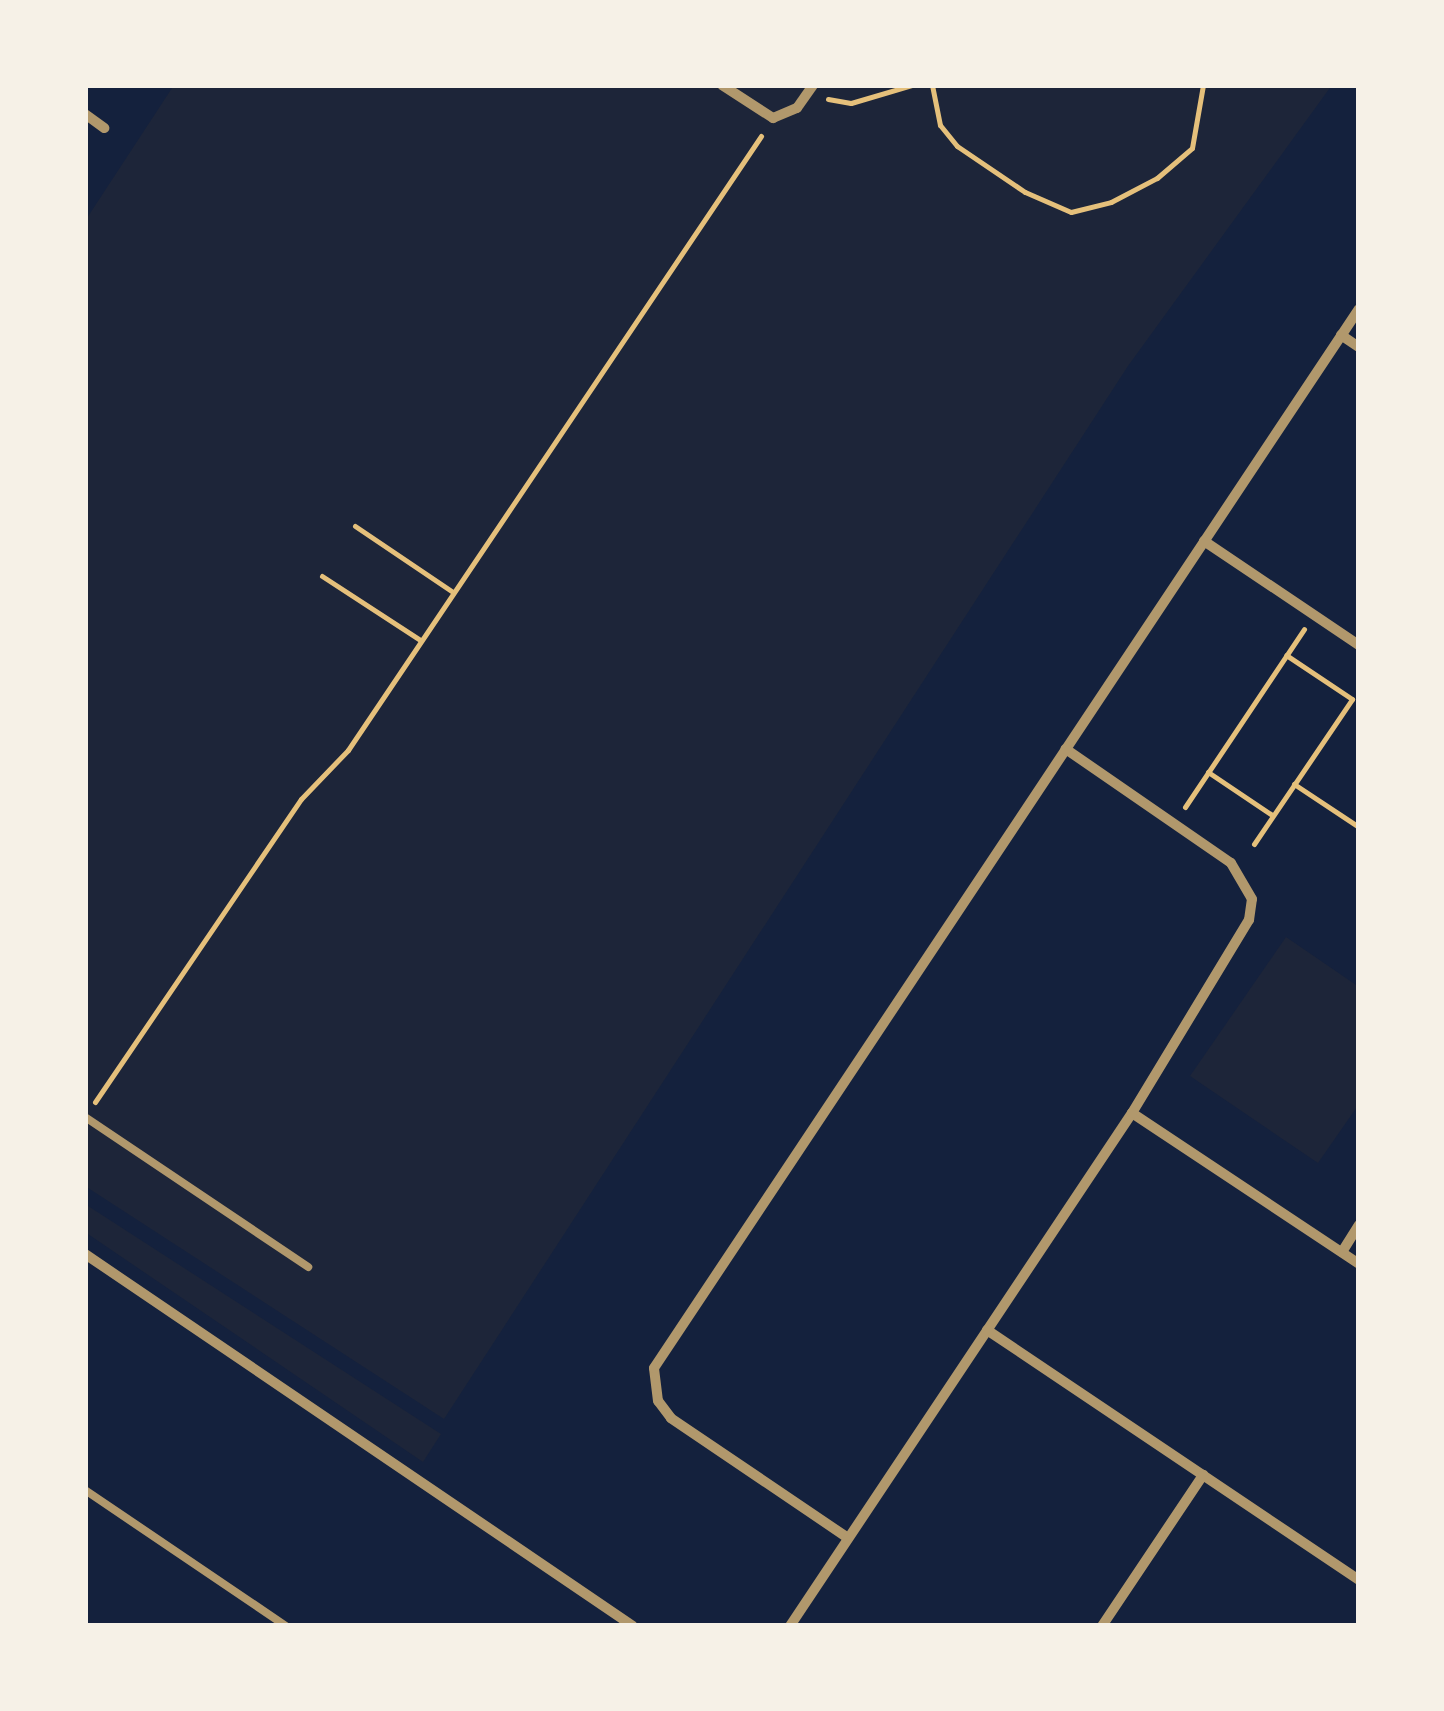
<!DOCTYPE html>
<style>
body{margin:0}
#map{position:relative;width:1444px;height:1711px;overflow:hidden;background:#14213d;font-family:Figtree,sans-serif}
div>[style]{position:absolute}
.green>*{inset:0;background:#1d2539}
.path>*{height:5px;margin:-2.5px;padding:0 2.5px;transform-origin:2.5px;border-radius:2.5px;background:#e5c07b}
.service>*{height:8px;margin:-4px;padding:0 4px;transform-origin:4px;border-radius:4px;background:#b1986c}
.minor>*{height:10px;margin:-5px;padding:0 5px;transform-origin:5px;border-radius:5px;background:#b1986c}
span{translate:-50% -50%;white-space:nowrap;text-align:center;line-height:1.15;-webkit-text-stroke:8px #f6f1e7;paint-order:stroke}
.frame{position:absolute;inset:0;border:88px solid #f6f1e7;pointer-events:none}
</style>
<div id="map">
<div class="green">
<div style="clip-path:polygon(174px 85px,1332px 85px,1128px 366px,444px 1419px,85px 1186px,85px 221px)"></div>
<div style="clip-path:polygon(1286px 937px,1359px 987px,1359px 1104px,1318px 1163px,1190px 1076px)"></div>
<div style="clip-path:polygon(85px 1204px,441px 1434px,423px 1462px,85px 1232px)"></div>
</div>
<div class="path">
<div style="left:932px;top:85px;width:41px;rotate:78.7deg"></div>
<div style="left:940px;top:125px;width:27px;rotate:51deg"></div>
<div style="left:957px;top:146px;width:82px;rotate:34.1deg"></div>
<div style="left:1025px;top:192px;width:50px;rotate:23.5deg"></div>
<div style="left:1071px;top:212px;width:41px;rotate:-14deg"></div>
<div style="left:1111px;top:202px;width:52px;rotate:-27.6deg"></div>
<div style="left:1157px;top:178px;width:46px;rotate:-40.6deg"></div>
<div style="left:1192px;top:148px;width:64px;rotate:-80.1deg"></div>
<div style="left:828px;top:99px;width:23px;rotate:10deg"></div>
<div style="left:851px;top:103px;width:64px;rotate:-16.4deg"></div>
<div style="left:355px;top:526px;width:118px;rotate:34deg"></div>
<div style="left:322px;top:576px;width:117px;rotate:33.1deg"></div>
<div style="left:1208px;top:772px;width:77px;rotate:33.9deg"></div>
<div style="left:1294px;top:784px;width:78px;rotate:33.5deg"></div>
<div style="left:1185px;top:807px;width:214px;rotate:-56.2deg"></div>
<div style="left:1254px;top:844px;width:175px;rotate:-55.9deg"></div>
<div style="left:1352px;top:699px;width:79px;rotate:-146.3deg"></div>
<div style="left:95px;top:1102px;width:366px;rotate:-55.8deg"></div>
<div style="left:301px;top:799px;width:68px;rotate:-46.2deg"></div>
<div style="left:348px;top:750px;width:740px;rotate:-56.07deg"></div>
</div>
<div class="service">
<div style="left:85px;top:1117px;width:269px;rotate:33.9deg"></div>
<div style="left:85px;top:1490px;width:243px;rotate:34.1deg"></div>
</div>
<div class="minor">
<div style="left:722px;top:85px;width:61px;rotate:32.9deg"></div>
<div style="left:773px;top:118px;width:26px;rotate:-23deg"></div>
<div style="left:797px;top:108px;width:28px;rotate:-55deg"></div>
<div style="left:85px;top:114px;width:24px;rotate:36deg"></div>
<div style="left:1341px;top:335px;width:22px;rotate:34deg"></div>
<div style="left:1204px;top:541px;width:187px;rotate:33.9deg"></div>
<div style="left:1132px;top:1113px;width:273px;rotate:33.6deg"></div>
<div style="left:1342px;top:1252px;width:32px;rotate:-58deg"></div>
<div style="left:85px;top:1254px;width:662px;rotate:34.17deg"></div>
<div style="left:987px;top:1330px;width:448px;rotate:33.9deg"></div>
<div style="left:848px;top:1538px;width:214px;rotate:-145.9deg"></div>
<div style="left:671px;top:1418px;width:21px;rotate:-127deg"></div>
<div style="left:658px;top:1401px;width:33px;rotate:-97deg"></div>
<div style="left:654px;top:1368px;width:1272px;rotate:-56.35deg"></div>
<div style="left:790px;top:1626px;width:617px;rotate:-56.31deg"></div>
<div style="left:1132px;top:1113px;width:226px;rotate:-58.8deg"></div>
<div style="left:1249px;top:920px;width:21px;rotate:-82deg"></div>
<div style="left:1252px;top:899px;width:42px;rotate:-120.3deg"></div>
<div style="left:1231px;top:863px;width:201px;rotate:-145.4deg"></div>
<div style="left:1102px;top:1626px;width:182px;rotate:-56.2deg"></div>
</div>
<div class="frame"></div>
</div>
